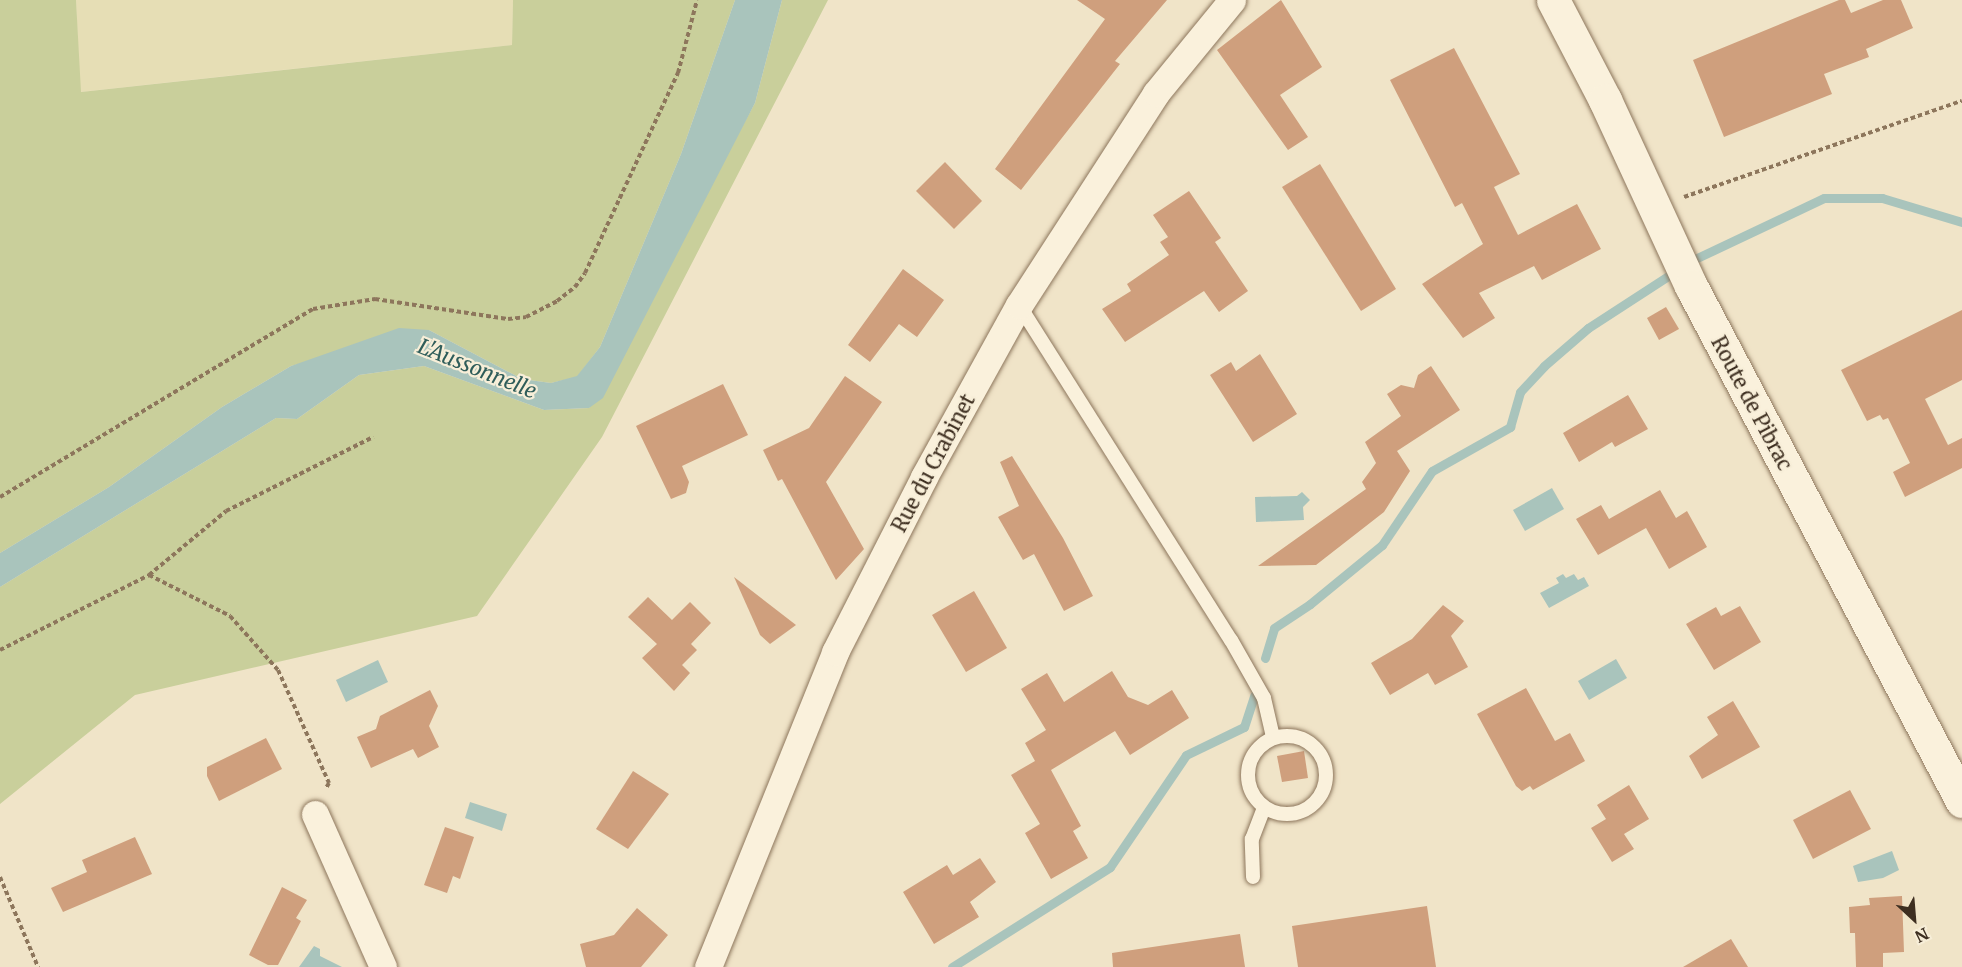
<!DOCTYPE html>
<style>
body{margin:0}
#map{position:relative;width:1962px;height:967px;overflow:hidden;background:#f0e4c8;font-family:Merriweather,serif}
div>[style]{position:absolute}
.farmland>*{inset:0;background:#e6deb5}
.green>*{inset:0;background:#c9cf9b}
.water>*{inset:0;background:#a9c4bc}
.stream>*{height:9px;margin:-4.5px;padding:0 4.5px;transform-origin:4.5px;border-radius:4.5px;background:#a9c4bc}
.building>*{inset:0;background:#cf9f7d}
.path>*{height:4px;margin-top:-2px;transform-origin:0;background:repeating-linear-gradient(90deg,#8d765c 0 4.5px,transparent 0 7.5px)}
.roads{filter:drop-shadow(0 0 2px #8d765c) drop-shadow(0 0 2px #8d765c)}
.lane>*{height:14px;margin:-7px;padding:0 7px;transform-origin:7px;border-radius:7px;background:#faf1dc}
.lane>.ring{margin:-7px;padding:0;box-sizing:content-box;background:none;border:14px solid #faf1dc;border-radius:50%}
.street>*{height:27px;margin:-13.5px;padding:0 13.5px;transform-origin:13.5px;border-radius:13.5px;background:#faf1dc}
.secondary>*{height:33px;margin:-16.5px;padding:0 16.5px;transform-origin:16.5px;border-radius:16.5px;background:#faf1dc}
span{translate:-50% -50%;white-space:nowrap;text-align:center;line-height:1.15;-webkit-text-stroke:4.5px #f7eed8;paint-order:stroke}
.street-label{font-size:20px;color:#3d2e20}
.water-label{font-size:21px;color:#2f5d5a;font-style:italic}
.north{position:absolute;left:1884px;top:889px;width:60px;height:60px;-webkit-text-stroke:4px #f7eed8;paint-order:stroke;rotate:154deg;font-size:16px;font-weight:700;line-height:24px;text-align:center;color:#3d2e20}
.north::after{content:'';display:block;margin:auto;width:21px;height:27px;background:#3d2e20;clip-path:polygon(50% 0,100% 100%,50% 72%,0 100%)}
</style>
<div id="map">
<div class="farmland">
<div style="clip-path:polygon(76px 0,513px 0,512px 45px,80px 92px)"></div>
</div>
<div class="green">
<div style="clip-path:polygon(0 0,76px 0,81px 92px,512px 45px,513px 0,735px 0,681px 154px,600px 347px,577px 377px,551px 383px,522px 379px,429px 330px,291px 366px,222px 407px,109px 487px,0 553px)"></div>
<div style="clip-path:polygon(782px 0,828px 0,602px 437px,477px 616px,135px 695px,0 804px,0 587px,276px 418px,297px 419px,359px 375px,424px 366px,544px 410px,589px 408px,755px 103px)"></div>
</div>
<div class="water">
<div style="clip-path:polygon(735px 0,782px 0,755px 103px,603px 398px,589px 408px,544px 410px,424px 366px,359px 375px,297px 419px,276px 418px,0 587px,0 553px,109px 487px,222px 407px,291px 366px,399px 328px,429px 330px,522px 379px,551px 383px,577px 376px,600px 347px,681px 154px)"></div>
<div style="clip-path:polygon(1552px 488px,1564px 509px,1525px 531px,1513px 510px)"></div>
<div style="clip-path:polygon(1302px 492px,1310px 500px,1303px 507px,1304px 520px,1256px 522px,1255px 497px,1297px 496px)"></div>
<div style="clip-path:polygon(1563px 574px,1566px 578px,1574px 574px,1578px 580px,1584px 577px,1589px 586px,1549px 608px,1540px 593px,1559px 583px,1556px 578px)"></div>
<div style="clip-path:polygon(1616px 659px,1627px 678px,1589px 700px,1578px 681px)"></div>
<div style="clip-path:polygon(378px 660px,388px 682px,346px 702px,336px 680px)"></div>
<div style="clip-path:polygon(470px 802px,507px 814px,502px 831px,465px 818px)"></div>
<div style="clip-path:polygon(1892px 851px,1899px 870px,1883px 878px,1858px 882px,1853px 866px)"></div>
<div style="clip-path:polygon(314px 946px,320px 949px,320px 956px,342px 967px,299px 967px)"></div>
</div>
<div class="stream">
<div style="left:1697px;top:258px;width:140px;rotate:-25.3deg"></div>
<div style="left:1824px;top:198px;width:58px"></div>
<div style="left:1882px;top:198px;width:84px;rotate:16.7deg"></div>
<div style="left:1265px;top:658px;width:31px;rotate:-73deg"></div>
<div style="left:1274px;top:628px;width:43px;rotate:-33.7deg"></div>
<div style="left:1310px;top:604px;width:93px;rotate:-39.3deg"></div>
<div style="left:1382px;top:545px;width:89px;rotate:-56deg"></div>
<div style="left:1432px;top:471px;width:90px;rotate:-29.4deg"></div>
<div style="left:1510px;top:427px;width:36px;rotate:-74deg"></div>
<div style="left:1520px;top:392px;width:35px;rotate:-47deg"></div>
<div style="left:1544px;top:366px;width:58px;rotate:-40.8deg"></div>
<div style="left:1588px;top:328px;width:95px;rotate:-33deg"></div>
<div style="left:952px;top:967px;width:187px;rotate:-32.3deg"></div>
<div style="left:1110px;top:867px;width:135px;rotate:-55.8deg"></div>
<div style="left:1186px;top:755px;width:64px;rotate:-25.8deg"></div>
<div style="left:1244px;top:727px;width:33px;rotate:-72deg"></div>
</div>
<div class="building">
<div style="clip-path:polygon(1077px 0,1167px 0,1115px 61px,1120px 64px,1021px 190px,995px 169px,1105px 19px)"></div>
<div style="clip-path:polygon(1281px 0,1322px 67px,1280px 95px,1308px 137px,1288px 150px,1217px 50px)"></div>
<div style="clip-path:polygon(1839px 0,1845px 0,1851px 13px,1883px 0,1901px 0,1913px 28px,1866px 49px,1869px 57px,1824px 74px,1832px 94px,1724px 137px,1693px 60px)"></div>
<div style="clip-path:polygon(1454px 48px,1520px 174px,1494px 187px,1518px 235px,1577px 204px,1601px 249px,1542px 280px,1534px 266px,1479px 293px,1495px 318px,1463px 338px,1422px 284px,1483px 244px,1462px 203px,1455px 207px,1390px 80px)"></div>
<div style="clip-path:polygon(945px 162px,982px 201px,954px 229px,916px 191px)"></div>
<div style="clip-path:polygon(1320px 164px,1396px 289px,1361px 311px,1282px 187px)"></div>
<div style="clip-path:polygon(1189px 191px,1221px 238px,1215px 242px,1248px 291px,1219px 312px,1204px 291px,1125px 342px,1102px 309px,1131px 291px,1127px 284px,1169px 255px,1160px 242px,1168px 237px,1153px 215px)"></div>
<div style="clip-path:polygon(903px 269px,944px 300px,917px 337px,899px 324px,870px 362px,848px 345px)"></div>
<div style="clip-path:polygon(1666px 307px,1679px 329px,1659px 340px,1647px 318px)"></div>
<div style="clip-path:polygon(1962px 310px,1962px 380px,1925px 399px,1948px 445px,1962px 438px,1962px 468px,1905px 497px,1893px 472px,1910px 463px,1888px 418px,1883px 420px,1880px 415px,1867px 421px,1841px 370px)"></div>
<div style="clip-path:polygon(1260px 354px,1297px 414px,1253px 442px,1210px 375px,1231px 362px,1236px 371px)"></div>
<div style="clip-path:polygon(1431px 366px,1460px 410px,1397px 451px,1410px 471px,1384px 512px,1316px 565px,1258px 566px,1366px 489px,1362px 482px,1376px 463px,1365px 442px,1401px 416px,1387px 394px,1401px 385px,1414px 388px,1418px 375px)"></div>
<div style="clip-path:polygon(845px 376px,882px 402px,826px 482px,864px 549px,836px 580px,782px 479px,778px 481px,763px 450px,809px 428px)"></div>
<div style="clip-path:polygon(723px 384px,748px 435px,682px 466px,689px 482px,686px 493px,671px 499px,636px 426px)"></div>
<div style="clip-path:polygon(1628px 395px,1648px 429px,1615px 447px,1612px 442px,1579px 462px,1563px 433px)"></div>
<div style="clip-path:polygon(1012px 456px,1063px 538px,1093px 596px,1064px 611px,1034px 554px,1023px 560px,998px 517px,1019px 506px,1000px 462px)"></div>
<div style="clip-path:polygon(1660px 490px,1676px 518px,1687px 511px,1707px 547px,1669px 569px,1646px 528px,1598px 555px,1576px 519px,1601px 505px,1609px 519px)"></div>
<div style="clip-path:polygon(734px 577px,796px 625px,770px 644px,760px 635px)"></div>
<div style="clip-path:polygon(974px 591px,1007px 648px,966px 672px,932px 615px)"></div>
<div style="clip-path:polygon(648px 597px,672px 620px,690px 602px,711px 623px,691px 644px,697px 650px,682px 665px,690px 673px,674px 691px,642px 658px,657px 644px,628px 617px)"></div>
<div style="clip-path:polygon(1443px 605px,1464px 621px,1451px 636px,1468px 667px,1435px 685px,1428px 673px,1390px 695px,1371px 663px,1412px 639px)"></div>
<div style="clip-path:polygon(1740px 606px,1761px 642px,1714px 670px,1686px 624px,1716px 607px,1721px 616px)"></div>
<div style="clip-path:polygon(1112px 671px,1128px 697px,1148px 705px,1172px 690px,1189px 718px,1130px 755px,1115px 731px,1051px 770px,1081px 826px,1073px 831px,1088px 858px,1051px 879px,1025px 833px,1040px 824px,1011px 775px,1035px 761px,1025px 743px,1046px 730px,1021px 689px,1047px 673px,1064px 702px)"></div>
<div style="clip-path:polygon(1526px 688px,1555px 741px,1570px 733px,1585px 761px,1533px 790px,1530px 786px,1522px 791px,1516px 786px,1477px 714px)"></div>
<div style="clip-path:polygon(430px 690px,438px 706px,429px 726px,439px 747px,418px 758px,413px 749px,371px 768px,357px 737px,376px 729px,380px 716px)"></div>
<div style="clip-path:polygon(1733px 701px,1760px 747px,1702px 779px,1689px 756px,1718px 735px,1707px 717px)"></div>
<div style="clip-path:polygon(266px 738px,282px 769px,219px 801px,207px 776px,207px 767px)"></div>
<div style="clip-path:polygon(1304px 751px,1308px 778px,1282px 782px,1277px 756px)"></div>
<div style="clip-path:polygon(633px 771px,669px 794px,628px 849px,596px 829px)"></div>
<div style="clip-path:polygon(1629px 785px,1649px 819px,1624px 834px,1634px 849px,1612px 862px,1591px 828px,1606px 819px,1597px 805px)"></div>
<div style="clip-path:polygon(1850px 790px,1871px 829px,1813px 859px,1793px 820px)"></div>
<div style="clip-path:polygon(445px 827px,474px 837px,460px 879px,453px 876px,447px 893px,424px 885px)"></div>
<div style="clip-path:polygon(135px 837px,152px 874px,63px 912px,51px 888px,87px 872px,82px 860px)"></div>
<div style="clip-path:polygon(980px 858px,996px 882px,970px 902px,979px 917px,934px 944px,903px 892px,947px 865px,953px 875px)"></div>
<div style="clip-path:polygon(282px 887px,307px 900px,296px 918px,301px 921px,278px 965px,268px 965px,249px 955px)"></div>
<div style="clip-path:polygon(1902px 896px,1904px 952px,1883px 953px,1883px 967px,1856px 967px,1855px 933px,1850px 933px,1849px 907px,1870px 905px,1869px 898px)"></div>
<div style="clip-path:polygon(1427px 906px,1436px 967px,1298px 967px,1292px 926px)"></div>
<div style="clip-path:polygon(637px 908px,668px 935px,641px 967px,586px 967px,580px 944px,614px 935px)"></div>
<div style="clip-path:polygon(1240px 934px,1245px 967px,1113px 967px,1112px 953px)"></div>
<div style="clip-path:polygon(1731px 939px,1748px 967px,1683px 967px)"></div>
</div>
<div class="path">
<div style="left:1684px;top:197px;width:294px;rotate:-19.1deg"></div>
<div style="left:0;top:497px;width:365px;rotate:-31deg"></div>
<div style="left:313px;top:309px;width:63px;rotate:-9.2deg"></div>
<div style="left:375px;top:299px;width:134px;rotate:8.6deg"></div>
<div style="left:508px;top:319px;width:18px;rotate:-6deg"></div>
<div style="left:526px;top:317px;width:35px;rotate:-27deg"></div>
<div style="left:557px;top:301px;width:23px;rotate:-38deg"></div>
<div style="left:575px;top:287px;width:17px;rotate:-54deg"></div>
<div style="left:585px;top:273px;width:221px;rotate:-65.1deg"></div>
<div style="left:678px;top:73px;width:75px;rotate:-75.4deg"></div>
<div style="left:149px;top:575px;width:91px;rotate:26.8deg"></div>
<div style="left:230px;top:616px;width:72px;rotate:48.4deg"></div>
<div style="left:278px;top:670px;width:124px;rotate:65.7deg"></div>
<div style="left:329px;top:783px;width:6px;rotate:121deg"></div>
<div style="left:0;top:650px;width:167px;rotate:-26.7deg"></div>
<div style="left:149px;top:575px;width:100px;rotate:-39.7deg"></div>
<div style="left:226px;top:511px;width:165px;rotate:-26.7deg"></div>
<div style="left:0;top:877px;width:98px;rotate:67.1deg"></div>
</div>
<div class="roads">
<div class="lane">
<div style="left:1019px;top:305px;width:396px;rotate:57.7deg"></div>
<div style="left:1231px;top:640px;width:67px;rotate:60.4deg"></div>
<div style="left:1264px;top:698px;width:40px;rotate:77deg"></div>
<div class="ring" style="left:1248px;top:736px;width:64px;height:64px"></div>
<div style="left:1253px;top:877px;width:38px;rotate:-92deg"></div>
<div style="left:1252px;top:839px;width:34px;rotate:-69deg"></div>
</div>
<div class="street">
<div style="left:315px;top:814px;width:167px;rotate:66deg"></div>
<div style="left:708px;top:967px;width:340px;rotate:-68deg"></div>
<div style="left:835px;top:652px;width:196px;rotate:-63deg"></div>
<div style="left:924px;top:477px;width:196px;rotate:-61.1deg"></div>
<div style="left:1019px;top:305px;width:252px;rotate:-57.1deg"></div>
<div style="left:1156px;top:93px;width:120px;rotate:-50.7deg"></div>
</div>
<div class="secondary">
<div style="left:1553px;top:0;width:113px;rotate:62.5deg"></div>
<div style="left:1605px;top:100px;width:205px;rotate:65.2deg"></div>
<div style="left:1691px;top:286px;width:582px;rotate:62.25deg"></div>
</div>
</div>
<div class="street-label">
<span style="left:1752px;top:403px;rotate:62deg">Route de Pibrac</span>
<span style="left:933px;top:463px;rotate:-62deg">Rue du Crabinet</span>
</div>
<div class="water-label">
<span style="left:477px;top:369px;rotate:22deg">L'Aussonnelle</span>
</div>
<div class="north">N</div>
</div>
